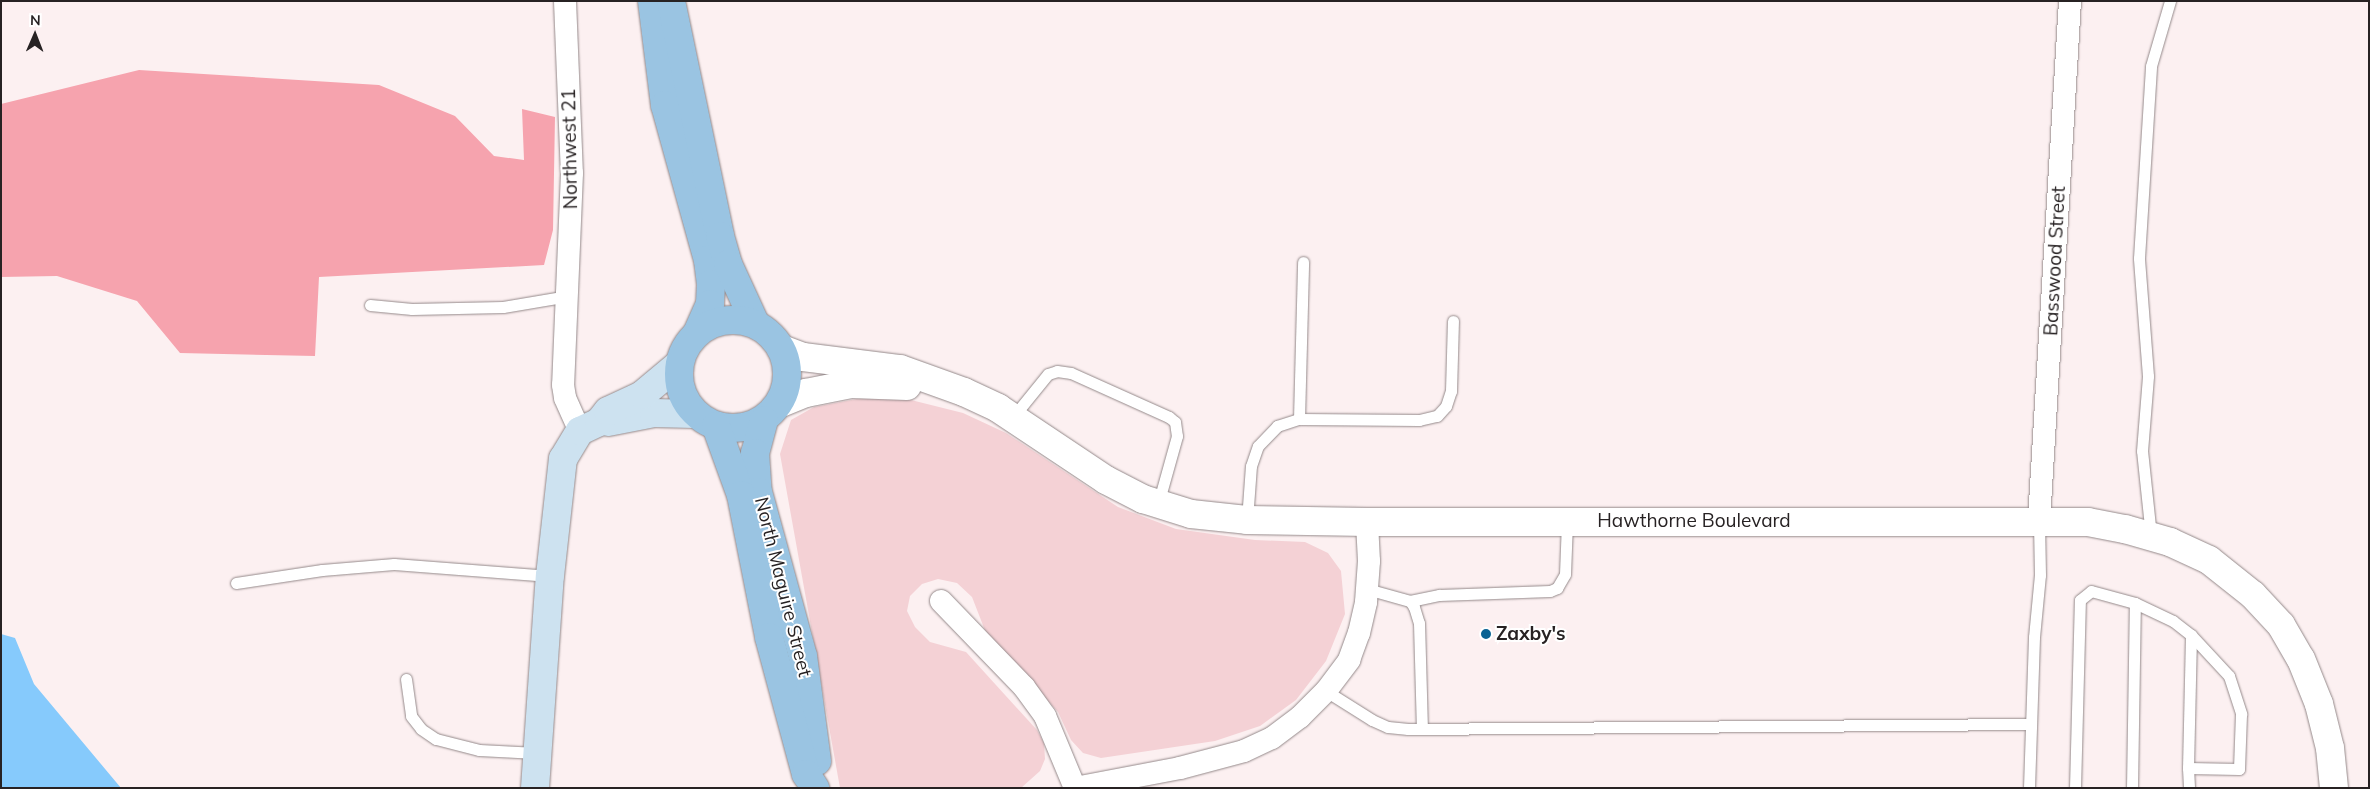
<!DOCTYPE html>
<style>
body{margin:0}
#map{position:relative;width:2370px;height:789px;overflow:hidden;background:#fcf0f1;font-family:Mulish,sans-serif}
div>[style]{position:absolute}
.green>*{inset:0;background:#f4d1d5}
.forest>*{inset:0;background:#f6a3ae}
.water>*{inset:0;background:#86cafc}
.roads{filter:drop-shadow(0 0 1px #94898a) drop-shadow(0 0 1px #94898a)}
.service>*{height:11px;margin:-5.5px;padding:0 5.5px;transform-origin:5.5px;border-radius:5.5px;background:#fff}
.minor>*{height:22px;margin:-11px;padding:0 11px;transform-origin:11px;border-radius:11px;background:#fff}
.tertiary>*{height:28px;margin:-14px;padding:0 14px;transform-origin:14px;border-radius:14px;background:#fff}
.secondary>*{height:28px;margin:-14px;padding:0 14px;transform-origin:14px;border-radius:14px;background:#cde2f0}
.primary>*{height:28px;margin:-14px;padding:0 14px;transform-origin:14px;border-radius:14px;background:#9ac4e2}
.primary>.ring{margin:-14px;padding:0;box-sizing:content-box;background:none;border:28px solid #9ac4e2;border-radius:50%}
.dots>*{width:14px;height:14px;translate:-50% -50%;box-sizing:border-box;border:2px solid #fff;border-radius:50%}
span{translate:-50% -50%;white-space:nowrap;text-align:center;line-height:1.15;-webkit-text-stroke:4px #fff;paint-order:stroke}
.street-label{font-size:19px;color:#272223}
.poi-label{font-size:19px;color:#272223;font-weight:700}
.left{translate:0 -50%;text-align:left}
.frame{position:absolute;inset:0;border:2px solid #272223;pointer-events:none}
.north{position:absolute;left:10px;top:10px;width:50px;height:50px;-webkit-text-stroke:4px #fff;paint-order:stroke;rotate:1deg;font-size:14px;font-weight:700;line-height:20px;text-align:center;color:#272223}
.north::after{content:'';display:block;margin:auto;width:18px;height:22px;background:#272223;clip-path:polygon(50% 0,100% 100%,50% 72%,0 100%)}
</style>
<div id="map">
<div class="green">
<div style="clip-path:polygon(867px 397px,907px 399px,963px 413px,1006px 433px,1118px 507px,1176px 529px,1255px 540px,1305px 542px,1328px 553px,1341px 571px,1345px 614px,1326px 661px,1296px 700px,1260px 726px,1215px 741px,1101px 758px,1083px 753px,1071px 740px,1058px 712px,986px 633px,972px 597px,957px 583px,938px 579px,922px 584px,910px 596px,907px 611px,915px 627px,930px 642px,966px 652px,1037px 730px,1044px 743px,1045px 759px,1040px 771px,1021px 788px,840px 788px,780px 454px,791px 420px,814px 407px)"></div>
</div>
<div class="forest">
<div style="clip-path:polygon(139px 70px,379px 85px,455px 116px,494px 156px,524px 160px,522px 109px,555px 117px,553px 230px,544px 265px,319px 277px,315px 356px,180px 353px,137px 301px,57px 276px,1px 277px,1px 104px)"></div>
</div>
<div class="water">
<div style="clip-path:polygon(1px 634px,15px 638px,34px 684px,121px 788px,1px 788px)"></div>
</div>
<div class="roads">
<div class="service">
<div style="left:370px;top:305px;width:42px;rotate:5.4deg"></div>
<div style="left:412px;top:309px;width:91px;rotate:-1.3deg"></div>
<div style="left:503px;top:307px;width:66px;rotate:-9.6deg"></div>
<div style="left:1013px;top:417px;width:55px;rotate:-50.9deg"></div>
<div style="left:1048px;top:374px;width:9px;rotate:-18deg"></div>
<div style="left:1057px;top:371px;width:14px;rotate:8deg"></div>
<div style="left:1071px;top:373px;width:107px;rotate:24.2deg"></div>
<div style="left:1169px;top:417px;width:8px;rotate:40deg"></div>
<div style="left:1175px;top:422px;width:14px;rotate:82deg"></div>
<div style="left:1177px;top:436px;width:71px;rotate:105.6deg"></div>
<div style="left:1299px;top:419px;width:157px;rotate:-88.5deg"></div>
<div style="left:1247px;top:520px;width:54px;rotate:-85.8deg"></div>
<div style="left:1251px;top:466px;width:21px;rotate:-71deg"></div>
<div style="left:1258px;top:446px;width:28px;rotate:-46deg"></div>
<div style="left:1277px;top:426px;width:23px;rotate:-18deg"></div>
<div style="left:1299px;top:419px;width:120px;rotate:0.5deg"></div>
<div style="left:1419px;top:420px;width:18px;rotate:-13deg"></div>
<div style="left:1437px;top:416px;width:13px;rotate:-48deg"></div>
<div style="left:1446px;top:406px;width:16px;rotate:-72deg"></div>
<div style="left:1451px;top:391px;width:70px;rotate:-88.4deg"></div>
<div style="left:2151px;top:536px;width:85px;rotate:-96deg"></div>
<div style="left:2142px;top:451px;width:75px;rotate:-85.4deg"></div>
<div style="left:2148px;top:376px;width:118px;rotate:-94.4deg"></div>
<div style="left:2139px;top:258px;width:192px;rotate:-86.4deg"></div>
<div style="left:2151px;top:66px;width:68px;rotate:-73.7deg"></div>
<div style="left:236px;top:583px;width:87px;rotate:-8.6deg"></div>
<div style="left:322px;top:570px;width:72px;rotate:-4.8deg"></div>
<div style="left:394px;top:564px;width:156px;rotate:4.4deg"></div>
<div style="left:1367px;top:589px;width:45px;rotate:15.6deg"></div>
<div style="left:1410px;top:601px;width:7px;rotate:56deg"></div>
<div style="left:1414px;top:607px;width:17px;rotate:73deg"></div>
<div style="left:1419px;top:623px;width:106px;rotate:88.4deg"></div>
<div style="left:1410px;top:601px;width:30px;rotate:-12deg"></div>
<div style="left:1439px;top:595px;width:111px;rotate:-2.1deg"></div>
<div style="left:1550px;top:591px;width:8px;rotate:-23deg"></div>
<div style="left:1557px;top:588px;width:16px;rotate:-60deg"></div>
<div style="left:1565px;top:574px;width:52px;rotate:-87.8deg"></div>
<div style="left:406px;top:679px;width:37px;rotate:82deg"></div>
<div style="left:411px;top:716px;width:16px;rotate:52deg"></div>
<div style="left:421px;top:729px;width:18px;rotate:34deg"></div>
<div style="left:436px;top:739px;width:44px;rotate:14.3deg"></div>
<div style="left:479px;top:750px;width:58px;rotate:3deg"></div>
<div style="left:1326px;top:691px;width:54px;rotate:32.2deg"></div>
<div style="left:1372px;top:720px;width:17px;rotate:24deg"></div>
<div style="left:1388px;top:727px;width:20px;rotate:6deg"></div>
<div style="left:1408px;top:729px;width:622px;rotate:-0.46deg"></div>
<div style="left:2188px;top:768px;width:133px;rotate:-88.7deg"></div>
<div style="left:2029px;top:788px;width:151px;rotate:-88.1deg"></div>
<div style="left:2034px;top:637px;width:62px;rotate:-84.5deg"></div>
<div style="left:2040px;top:575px;width:54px;rotate:-91.1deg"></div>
<div style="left:2075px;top:788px;width:188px;rotate:-88.5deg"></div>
<div style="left:2080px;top:600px;width:14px;rotate:-39deg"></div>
<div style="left:2091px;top:591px;width:46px;rotate:15.3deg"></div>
<div style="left:2135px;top:603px;width:42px;rotate:25.3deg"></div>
<div style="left:2173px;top:621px;width:23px;rotate:38deg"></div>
<div style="left:2191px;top:635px;width:56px;rotate:47.2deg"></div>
<div style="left:2229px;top:676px;width:40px;rotate:72deg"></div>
<div style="left:2241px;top:714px;width:55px;rotate:92.1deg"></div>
<div style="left:2239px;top:769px;width:51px;rotate:-178.9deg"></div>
<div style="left:2188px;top:768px;width:20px;rotate:87deg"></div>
<div style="left:2132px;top:788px;width:185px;rotate:-89.1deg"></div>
</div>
<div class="minor">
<div style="left:565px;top:1px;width:172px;rotate:87.7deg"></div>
<div style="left:572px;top:173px;width:212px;rotate:92.4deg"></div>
<div style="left:563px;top:385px;width:13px;rotate:81deg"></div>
<div style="left:565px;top:398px;width:36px;rotate:66deg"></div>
<div style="left:2039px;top:521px;width:521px;rotate:-86.59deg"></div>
<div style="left:941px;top:601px;width:120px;rotate:46deg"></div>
<div style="left:1024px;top:687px;width:36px;rotate:54deg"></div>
<div style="left:1045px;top:716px;width:78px;rotate:67.4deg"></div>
<div style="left:1075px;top:788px;width:107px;rotate:-10.8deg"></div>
<div style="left:1180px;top:768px;width:66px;rotate:-14.9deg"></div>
<div style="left:1244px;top:751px;width:31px;rotate:-25deg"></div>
<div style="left:1272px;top:738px;width:35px;rotate:-37deg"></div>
<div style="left:1300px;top:717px;width:37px;rotate:-45deg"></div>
<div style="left:1326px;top:691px;width:39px;rotate:-53deg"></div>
<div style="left:1349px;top:660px;width:29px;rotate:-70deg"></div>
<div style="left:1359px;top:633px;width:32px;rotate:-77deg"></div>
<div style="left:1366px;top:602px;width:41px;rotate:-85.8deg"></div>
<div style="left:1369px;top:561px;width:39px;rotate:-93deg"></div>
</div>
<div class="tertiary">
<div style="left:782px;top:349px;width:22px;rotate:21deg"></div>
<div style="left:803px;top:357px;width:98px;rotate:7.1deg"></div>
<div style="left:900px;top:369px;width:68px;rotate:19.8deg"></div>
<div style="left:964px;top:392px;width:38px;rotate:25deg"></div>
<div style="left:998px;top:408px;width:130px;rotate:33.7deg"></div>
<div style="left:1106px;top:480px;width:42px;rotate:27.2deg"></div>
<div style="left:1143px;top:499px;width:50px;rotate:17.4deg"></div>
<div style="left:1191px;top:514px;width:56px;rotate:6.1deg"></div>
<div style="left:1247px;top:520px;width:120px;rotate:1deg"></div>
<div style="left:1367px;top:522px;width:721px"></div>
<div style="left:2088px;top:522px;width:38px;rotate:11deg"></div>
<div style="left:2125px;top:529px;width:47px;rotate:16.1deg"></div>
<div style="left:2170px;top:542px;width:43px;rotate:24.8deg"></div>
<div style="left:2209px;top:560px;width:56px;rotate:38.5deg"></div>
<div style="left:2253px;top:595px;width:41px;rotate:47deg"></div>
<div style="left:2281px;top:625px;width:39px;rotate:60deg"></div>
<div style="left:2301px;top:659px;width:48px;rotate:68.2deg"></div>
<div style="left:2319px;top:704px;width:45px;rotate:76deg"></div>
<div style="left:2330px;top:748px;width:40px;rotate:84.3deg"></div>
<div style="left:781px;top:403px;width:27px;rotate:-22deg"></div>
<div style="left:806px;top:393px;width:46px;rotate:-11.3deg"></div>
<div style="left:851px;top:384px;width:56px;rotate:2deg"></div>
</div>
<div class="secondary">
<div style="left:608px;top:422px;width:47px;rotate:-11.1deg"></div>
<div style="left:654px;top:413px;width:40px;rotate:1.4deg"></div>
<div style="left:535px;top:788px;width:213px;rotate:-86deg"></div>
<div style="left:550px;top:576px;width:118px;rotate:-83.7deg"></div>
<div style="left:563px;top:459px;width:33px;rotate:-59deg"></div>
<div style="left:580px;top:431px;width:21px;rotate:-25deg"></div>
<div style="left:599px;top:422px;width:14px;rotate:-51deg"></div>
<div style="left:608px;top:411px;width:38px;rotate:-25deg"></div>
<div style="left:642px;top:395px;width:48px;rotate:-40deg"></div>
</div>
<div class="primary">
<div style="left:652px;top:1px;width:105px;rotate:82.9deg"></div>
<div style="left:665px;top:105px;width:161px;rotate:74.5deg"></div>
<div style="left:708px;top:260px;width:24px;rotate:83deg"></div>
<div style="left:711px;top:284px;width:20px;rotate:93deg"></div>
<div style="left:710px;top:304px;width:30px;rotate:114deg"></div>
<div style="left:671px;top:1px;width:240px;rotate:78.2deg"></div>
<div style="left:720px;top:236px;width:29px;rotate:74deg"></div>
<div style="left:728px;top:264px;width:65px;rotate:65.4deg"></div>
<div class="ring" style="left:679px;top:320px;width:80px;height:80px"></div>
<div style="left:764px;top:420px;width:34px;rotate:105deg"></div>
<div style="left:755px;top:453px;width:39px;rotate:86deg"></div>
<div style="left:758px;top:492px;width:170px;rotate:74.7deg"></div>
<div style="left:803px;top:656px;width:106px;rotate:82.4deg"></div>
<div style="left:716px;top:426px;width:73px;rotate:70.1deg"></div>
<div style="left:741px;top:495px;width:145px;rotate:78.8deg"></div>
<div style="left:769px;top:637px;width:142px;rotate:74.9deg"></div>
<div style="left:806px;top:774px;width:17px;rotate:57deg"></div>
</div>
</div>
<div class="dots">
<div style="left:1486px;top:634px;background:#086293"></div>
</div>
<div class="street-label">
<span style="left:570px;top:149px;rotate:-91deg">Northwest 21</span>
<span style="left:2055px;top:261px;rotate:-87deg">Basswood Street</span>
<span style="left:1694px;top:521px">Hawthorne Boulevard</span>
<span style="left:783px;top:587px;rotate:76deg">North Maguire Street</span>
</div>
<div class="poi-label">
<span class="left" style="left:1496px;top:634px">Zaxby's</span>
</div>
<div class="frame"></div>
<div class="north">N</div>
</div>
